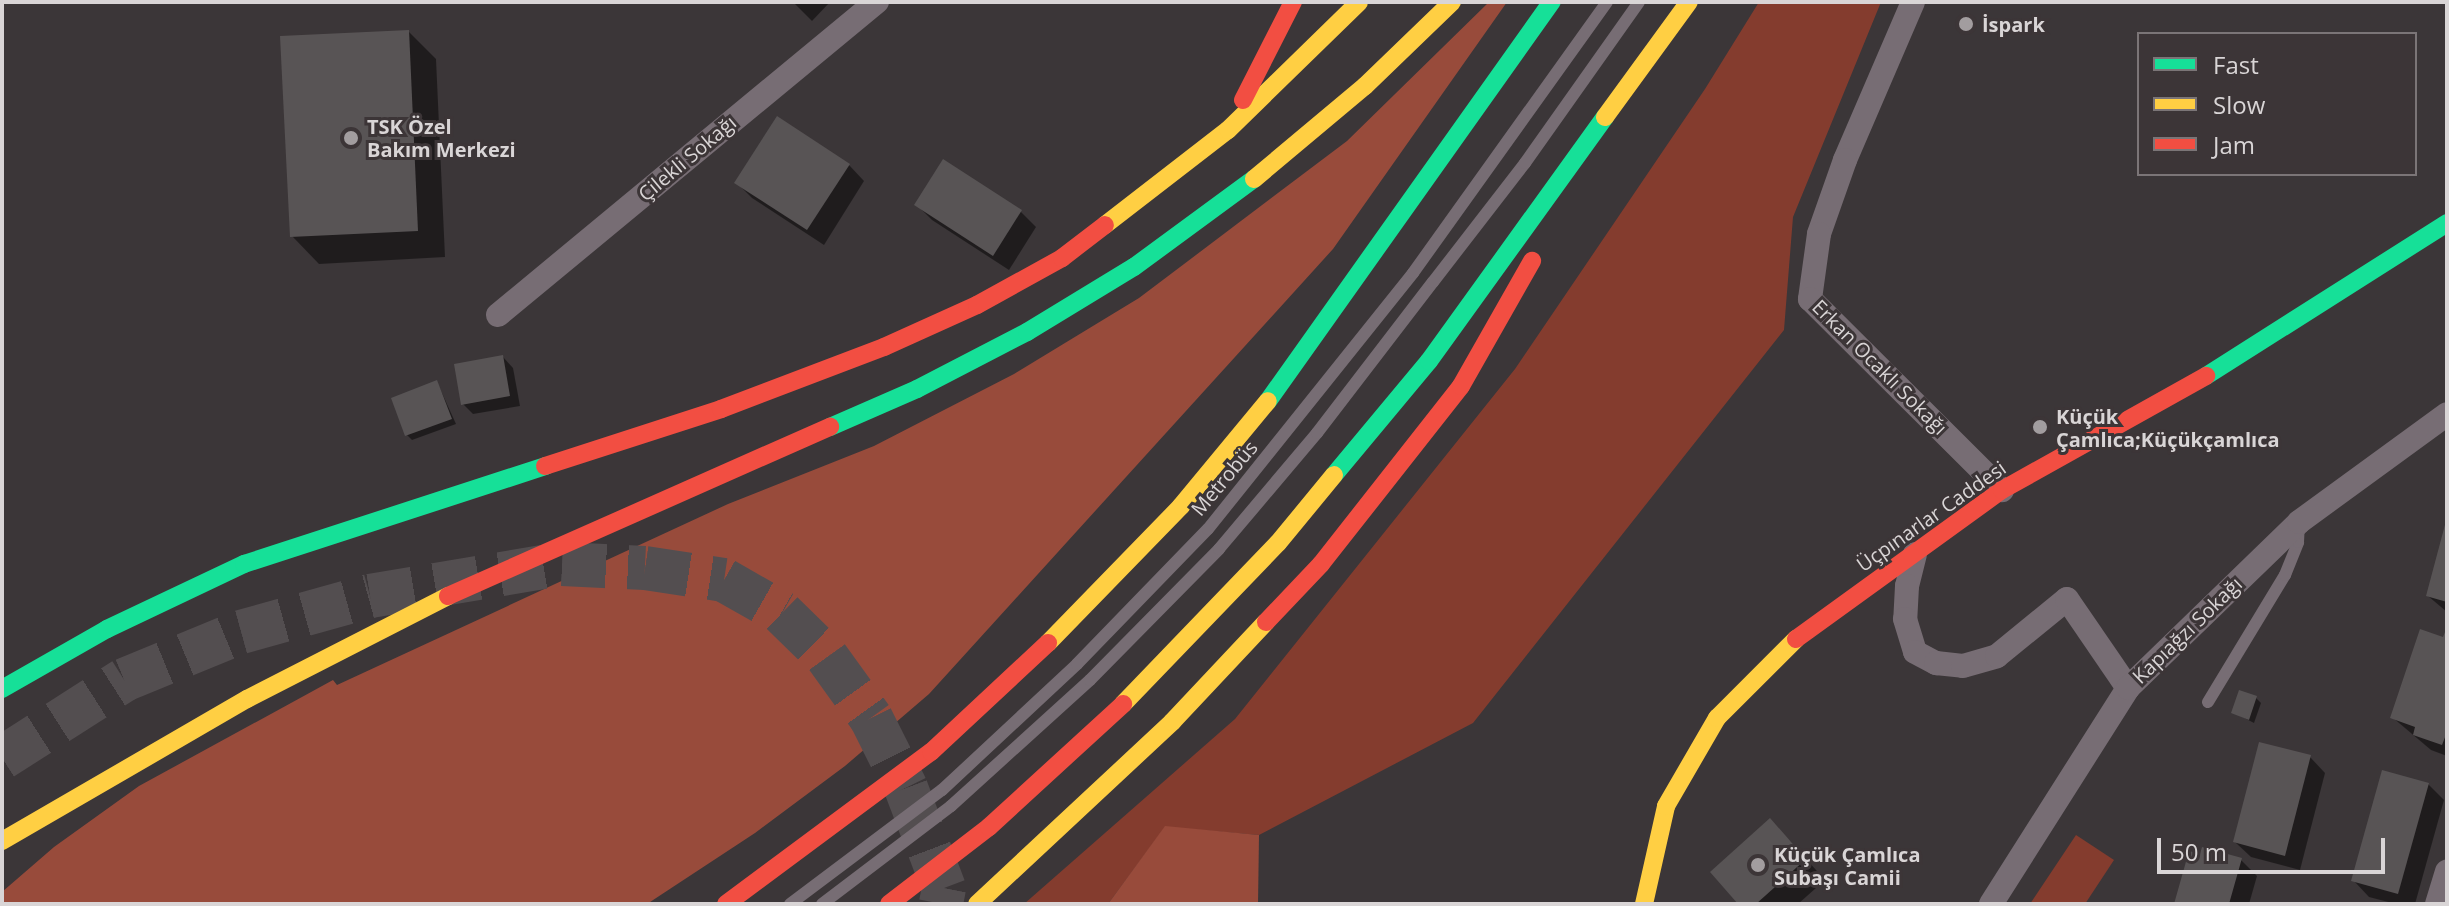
<!DOCTYPE html>
<meta charset="utf-8">
<style>
body{margin:0}
#map{position:relative;width:2449px;height:906px;overflow:hidden;background:#3b3638;font-family:"Open Sans",sans-serif}
div>[style]{position:absolute}
.green>*{inset:0;background:#843c2e}
.forest>*{inset:0;background:#984b3b}
.shadow>*{inset:0;background:#0007}
.building>*{inset:0;background:#585455}
.highway-tunnel>*{height:44px;margin-top:-22px;transform-origin:0;background:repeating-linear-gradient(90deg,#534e50 0 44px,transparent 0 66px)}
.lane>*{height:12px;margin:-6px;padding:0 6px;transform-origin:6px;border-radius:6px;background:#776d74}
.street>*{height:24px;margin:-12px;padding:0 12px;transform-origin:12px;border-radius:12px;background:#776d74}
.fast>*{height:18px;margin:-9px;padding:0 9px;transform-origin:9px;border-radius:9px;background:#16e098}
.slow>*{height:18px;margin:-9px;padding:0 9px;transform-origin:9px;border-radius:9px;background:#ffcf43}
.jam>*{height:18px;margin:-9px;padding:0 9px;transform-origin:9px;border-radius:9px;background:#f24e42}
.dots>*{width:22px;height:22px;translate:-50% -50%;box-sizing:border-box;border:4px solid #3c3537;border-radius:50%}
span{translate:-50% -50%;white-space:nowrap;text-align:center;line-height:1.15;-webkit-text-stroke:6px #3c3537;paint-order:stroke}
.poi-label{font-size:20px;color:#d9d5d6;font-weight:700}
.left{translate:0 -50%;text-align:left}
.street-label{font-size:20px;color:#d9d5d6}
.frame{position:absolute;inset:0;border:4px solid #d9d5d6;pointer-events:none}
.legend{position:absolute;left:2137px;top:32px;width:280px;height:144px;box-sizing:border-box;background:#3c3537;border:2px solid #7b7577;margin:0;padding:10px 14px;list-style:none;font-size:24px;color:#d9d5d6}
.legend li{display:flex;align-items:center;gap:16px;height:40px}
.legend b{width:40px;border:2px solid #7b7577}
.scale{position:absolute;left:2157px;top:838px;width:228px;height:36px;box-sizing:border-box;border:4px solid #d9d5d6;border-top:0;padding-left:10px;font-size:24px;line-height:28px;white-space:nowrap;color:#d9d5d6;-webkit-text-stroke:6px #3c3537;paint-order:stroke}
</style>
<div id="map">
<div class="green">
<div style="clip-path:polygon(1759px 2px,1881px 2px,1793px 217px,1784px 330px,1473px 723px,1259px 835px,1165px 827px,1108px 904px,1024px 904px,1235px 719px,1515px 369px,1705px 89px)"></div>
<div style="clip-path:polygon(2076px 835px,2114px 860px,2085px 904px,2030px 904px)"></div>
</div>
<div class="forest">
<div style="clip-path:polygon(1489px 2px,1507px 2px,1333px 249px,929px 694px,845px 766px,755px 833px,647px 904px,2px 904px,2px 892px,54px 847px,139px 786px,333px 680px,337px 685px,728px 504px,874px 446px,1014px 374px,1139px 298px,1347px 141px)"></div>
<div style="clip-path:polygon(1165px 826px,1259px 835px,1258px 904px,1108px 904px)"></div>
</div>
<div class="shadow">
<div style="clip-path:polygon(793px 2px,830px 2px,812px 21px)"></div>
<div style="clip-path:polygon(409px 32px,436px 59px,445px 257px,319px 264px,292px 236px)"></div>
<div style="clip-path:polygon(849px 165px,864px 181px,824px 245px,752px 198px,737px 183px)"></div>
<div style="clip-path:polygon(916px 204px,1021px 212px,1036px 227px,1009px 270px,932px 220px)"></div>
<div style="clip-path:polygon(503px 357px,513px 368px,520px 406px,473px 414px,463px 404px)"></div>
<div style="clip-path:polygon(437px 382px,456px 424px,412px 440px,407px 435px)"></div>
<div style="clip-path:polygon(2447px 525px,2447px 612px,2428px 596px)"></div>
<div style="clip-path:polygon(2447px 632px,2447px 756px,2431px 750px,2392px 717px)"></div>
<div style="clip-path:polygon(2256px 698px,2261px 703px,2254px 723px,2233px 712px)"></div>
<div style="clip-path:polygon(2310px 757px,2325px 773px,2300px 870px,2251px 857px,2235px 842px)"></div>
<div style="clip-path:polygon(2428px 784px,2444px 800px,2415px 904px,2396px 904px,2369px 897px,2354px 881px)"></div>
<div style="clip-path:polygon(1790px 841px,1825px 880px,1798px 904px,1741px 904px)"></div>
<div style="clip-path:polygon(2241px 860px,2257px 876px,2249px 904px,2176px 904px)"></div>
</div>
<div class="building">
<div style="clip-path:polygon(409px 30px,418px 231px,290px 237px,280px 36px)"></div>
<div style="clip-path:polygon(777px 116px,850px 164px,807px 230px,734px 183px)"></div>
<div style="clip-path:polygon(943px 159px,1022px 210px,993px 256px,914px 205px)"></div>
<div style="clip-path:polygon(503px 355px,510px 396px,461px 405px,454px 364px)"></div>
<div style="clip-path:polygon(437px 380px,452px 419px,405px 436px,391px 398px)"></div>
<div style="clip-path:polygon(2446px 521px,2447px 521px,2447px 602px,2426px 596px)"></div>
<div style="clip-path:polygon(2447px 627px,2447px 732px,2442px 745px,2413px 735px,2415px 727px,2390px 718px,2420px 629px,2443px 637px)"></div>
<div style="clip-path:polygon(2239px 690px,2257px 696px,2249px 720px,2231px 713px)"></div>
<div style="clip-path:polygon(2259px 742px,2311px 755px,2285px 856px,2233px 842px)"></div>
<div style="clip-path:polygon(2382px 770px,2429px 783px,2398px 894px,2351px 881px)"></div>
<div style="clip-path:polygon(1770px 818px,1806px 859px,1756px 904px,1738px 904px,1710px 872px)"></div>
<div style="clip-path:polygon(2202px 847px,2242px 858px,2229px 904px,2174px 904px,2189px 851px,2200px 854px)"></div>
</div>
<div class="highway-tunnel">
<div style="left:2px;top:758px;width:145px;rotate:-32.6deg"></div>
<div style="left:124px;top:680px;width:126px;rotate:-22.3deg"></div>
<div style="left:241px;top:632px;width:134px;rotate:-15.6deg"></div>
<div style="left:370px;top:596px;width:195px;rotate:-9.5deg"></div>
<div style="left:562px;top:564px;width:83px;rotate:2.8deg"></div>
<div style="left:645px;top:568px;width:80px;rotate:8.6deg"></div>
<div style="left:724px;top:580px;width:67px;rotate:29.6deg"></div>
<div style="left:782px;top:613px;width:63px;rotate:44.4deg"></div>
<div style="left:827px;top:657px;width:75px;rotate:54.2deg"></div>
<div style="left:871px;top:718px;width:78px;rotate:63.4deg"></div>
<div style="left:906px;top:788px;width:107px;rotate:69.2deg"></div>
<div style="left:944px;top:888px;width:16px;rotate:101deg"></div>
</div>
<div class="lane">
<div style="left:2208px;top:702px;width:149px;rotate:-58.8deg"></div>
<div style="left:2285px;top:575px;width:35px;rotate:-68deg"></div>
<div style="left:2298px;top:542px;width:17px;rotate:-87deg"></div>
<div style="left:790px;top:904px;width:190px;rotate:-36.9deg"></div>
<div style="left:942px;top:790px;width:185px;rotate:-43deg"></div>
<div style="left:1077px;top:664px;width:188px;rotate:-45.9deg"></div>
<div style="left:1208px;top:529px;width:328px;rotate:-51.3deg"></div>
<div style="left:1413px;top:273px;width:333px;rotate:-54.4deg"></div>
<div style="left:822px;top:904px;width:162px;rotate:-37.2deg"></div>
<div style="left:951px;top:806px;width:188px;rotate:-42.2deg"></div>
<div style="left:1090px;top:680px;width:184px;rotate:-45.4deg"></div>
<div style="left:1219px;top:549px;width:152px;rotate:-49.8deg"></div>
<div style="left:1317px;top:433px;width:190px;rotate:-52.5deg"></div>
<div style="left:1433px;top:282px;width:150px;rotate:-52.3deg"></div>
<div style="left:1525px;top:163px;width:197px;rotate:-54.7deg"></div>
</div>
<div class="street">
<div style="left:1913px;top:2px;width:172px;rotate:113.3deg"></div>
<div style="left:1845px;top:160px;width:78px;rotate:109.4deg"></div>
<div style="left:1819px;top:234px;width:66px;rotate:97.9deg"></div>
<div style="left:1810px;top:299px;width:271px;rotate:44.9deg"></div>
<div style="left:498px;top:315px;width:492px;rotate:-39.6deg"></div>
<div style="left:1915px;top:554px;width:33px;rotate:104deg"></div>
<div style="left:1907px;top:586px;width:33px;rotate:93deg"></div>
<div style="left:1905px;top:619px;width:34px;rotate:73deg"></div>
<div style="left:1915px;top:652px;width:24px;rotate:28deg"></div>
<div style="left:1936px;top:663px;width:27px;rotate:6deg"></div>
<div style="left:1963px;top:666px;width:35px;rotate:-16deg"></div>
<div style="left:1997px;top:656px;width:90px;rotate:-39.2deg"></div>
<div style="left:2067px;top:599px;width:108px;rotate:55.6deg"></div>
<div style="left:1991px;top:904px;width:256px;rotate:-57.6deg"></div>
<div style="left:2128px;top:688px;width:238px;rotate:-44.1deg"></div>
<div style="left:2299px;top:522px;width:183px;rotate:-36.1deg"></div>
<div style="left:2437px;top:904px;width:34px;rotate:-73deg"></div>
</div>
<div class="fast">
<div style="left:2206px;top:376px;width:285px;rotate:-32.4deg"></div>
<div style="left:1268px;top:401px;width:490px;rotate:-54.6deg"></div>
<div style="left:830px;top:427px;width:95px;rotate:-23.6deg"></div>
<div style="left:917px;top:389px;width:124px;rotate:-27.4deg"></div>
<div style="left:1027px;top:332px;width:125px;rotate:-31.3deg"></div>
<div style="left:1134px;top:267px;width:149px;rotate:-36.3deg"></div>
<div style="left:1334px;top:475px;width:148px;rotate:-50.2deg"></div>
<div style="left:1429px;top:361px;width:301px;rotate:-54.2deg"></div>
<div style="left:2px;top:689px;width:121px;rotate:-29.7deg"></div>
<div style="left:107px;top:629px;width:152px;rotate:-25.4deg"></div>
<div style="left:244px;top:564px;width:317px;rotate:-18deg"></div>
</div>
<div class="slow">
<div style="left:1605px;top:117px;width:142px;rotate:-53.9deg"></div>
<div style="left:1254px;top:179px;width:145px;rotate:-40deg"></div>
<div style="left:1365px;top:86px;width:121px;rotate:-44deg"></div>
<div style="left:1105px;top:225px;width:155px;rotate:-37.7deg"></div>
<div style="left:1228px;top:130px;width:183px;rotate:-44.3deg"></div>
<div style="left:1048px;top:643px;width:191px;rotate:-45.8deg"></div>
<div style="left:1181px;top:506px;width:136px;rotate:-50.4deg"></div>
<div style="left:1123px;top:704px;width:223px;rotate:-46.1deg"></div>
<div style="left:1278px;top:543px;width:88px;rotate:-50.5deg"></div>
<div style="left:2px;top:841px;width:283px;rotate:-30.1deg"></div>
<div style="left:247px;top:699px;width:226px;rotate:-27.1deg"></div>
<div style="left:977px;top:904px;width:267px;rotate:-43deg"></div>
<div style="left:1172px;top:722px;width:137px;rotate:-46.8deg"></div>
<div style="left:1644px;top:904px;width:100px;rotate:-77.3deg"></div>
<div style="left:1666px;top:806px;width:102px;rotate:-59.9deg"></div>
<div style="left:1717px;top:718px;width:112px;rotate:-45deg"></div>
</div>
<div class="jam">
<div style="left:1243px;top:100px;width:110px;rotate:-63deg"></div>
<div style="left:545px;top:466px;width:185px;rotate:-17.9deg"></div>
<div style="left:721px;top:409px;width:174px;rotate:-20.8deg"></div>
<div style="left:884px;top:347px;width:102px;rotate:-24.3deg"></div>
<div style="left:977px;top:305px;width:97px;rotate:-28.9deg"></div>
<div style="left:1062px;top:258px;width:54px;rotate:-37.5deg"></div>
<div style="left:448px;top:596px;width:418px;rotate:-23.9deg"></div>
<div style="left:1266px;top:622px;width:80px;rotate:-46.5deg"></div>
<div style="left:1321px;top:564px;width:226px;rotate:-51.8deg"></div>
<div style="left:1461px;top:386px;width:144px;rotate:-60.4deg"></div>
<div style="left:1796px;top:639px;width:254px;rotate:-35.9deg"></div>
<div style="left:2002px;top:490px;width:234px;rotate:-29.2deg"></div>
<div style="left:726px;top:904px;width:255px;rotate:-36.6deg"></div>
<div style="left:931px;top:752px;width:160px;rotate:-43deg"></div>
<div style="left:889px;top:904px;width:126px;rotate:-37.6deg"></div>
<div style="left:989px;top:827px;width:182px;rotate:-42.5deg"></div>
</div>
<div class="dots">
<div style="left:1966px;top:24px;background:#a29d9f"></div>
<div style="left:351px;top:138px;background:#a29d9f"></div>
<div style="left:2040px;top:427px;background:#a29d9f"></div>
<div style="left:1758px;top:865px;background:#a29d9f"></div>
</div>
<div class="poi-label">
<span class="left" style="left:1982px;top:24px">İspark</span>
<span class="left" style="left:367px;top:138px">TSK Özel<br>Bakım Merkezi</span>
<span class="left" style="left:2056px;top:428px">Küçük<br>Çamlıca;Küçükçamlıca</span>
<span class="left" style="left:1774px;top:866px">Küçük Çamlıca<br>Subaşı Camii</span>
</div>
<div class="street-label">
<span style="left:687px;top:158px;rotate:-40deg">Çilekli Sokağı</span>
<span style="left:1880px;top:367px;rotate:45deg">Erkan Ocaklı Sokağı</span>
<span style="left:1224px;top:478px;rotate:-50deg">Metrobüs</span>
<span style="left:1931px;top:516px;rotate:-35deg">Üçpınarlar Caddesi</span>
<span style="left:2187px;top:630px;rotate:-44deg">Kapıağzı Sokağı</span>
</div>
<div class="frame"></div>
<ul class="legend">
<li><b style="height:10px;background:#16e098"></b>Fast</li>
<li><b style="height:10px;background:#ffcf43"></b>Slow</li>
<li><b style="height:10px;background:#f24e42"></b>Jam</li>
</ul>
<div class="scale">50 m</div>
</div>
